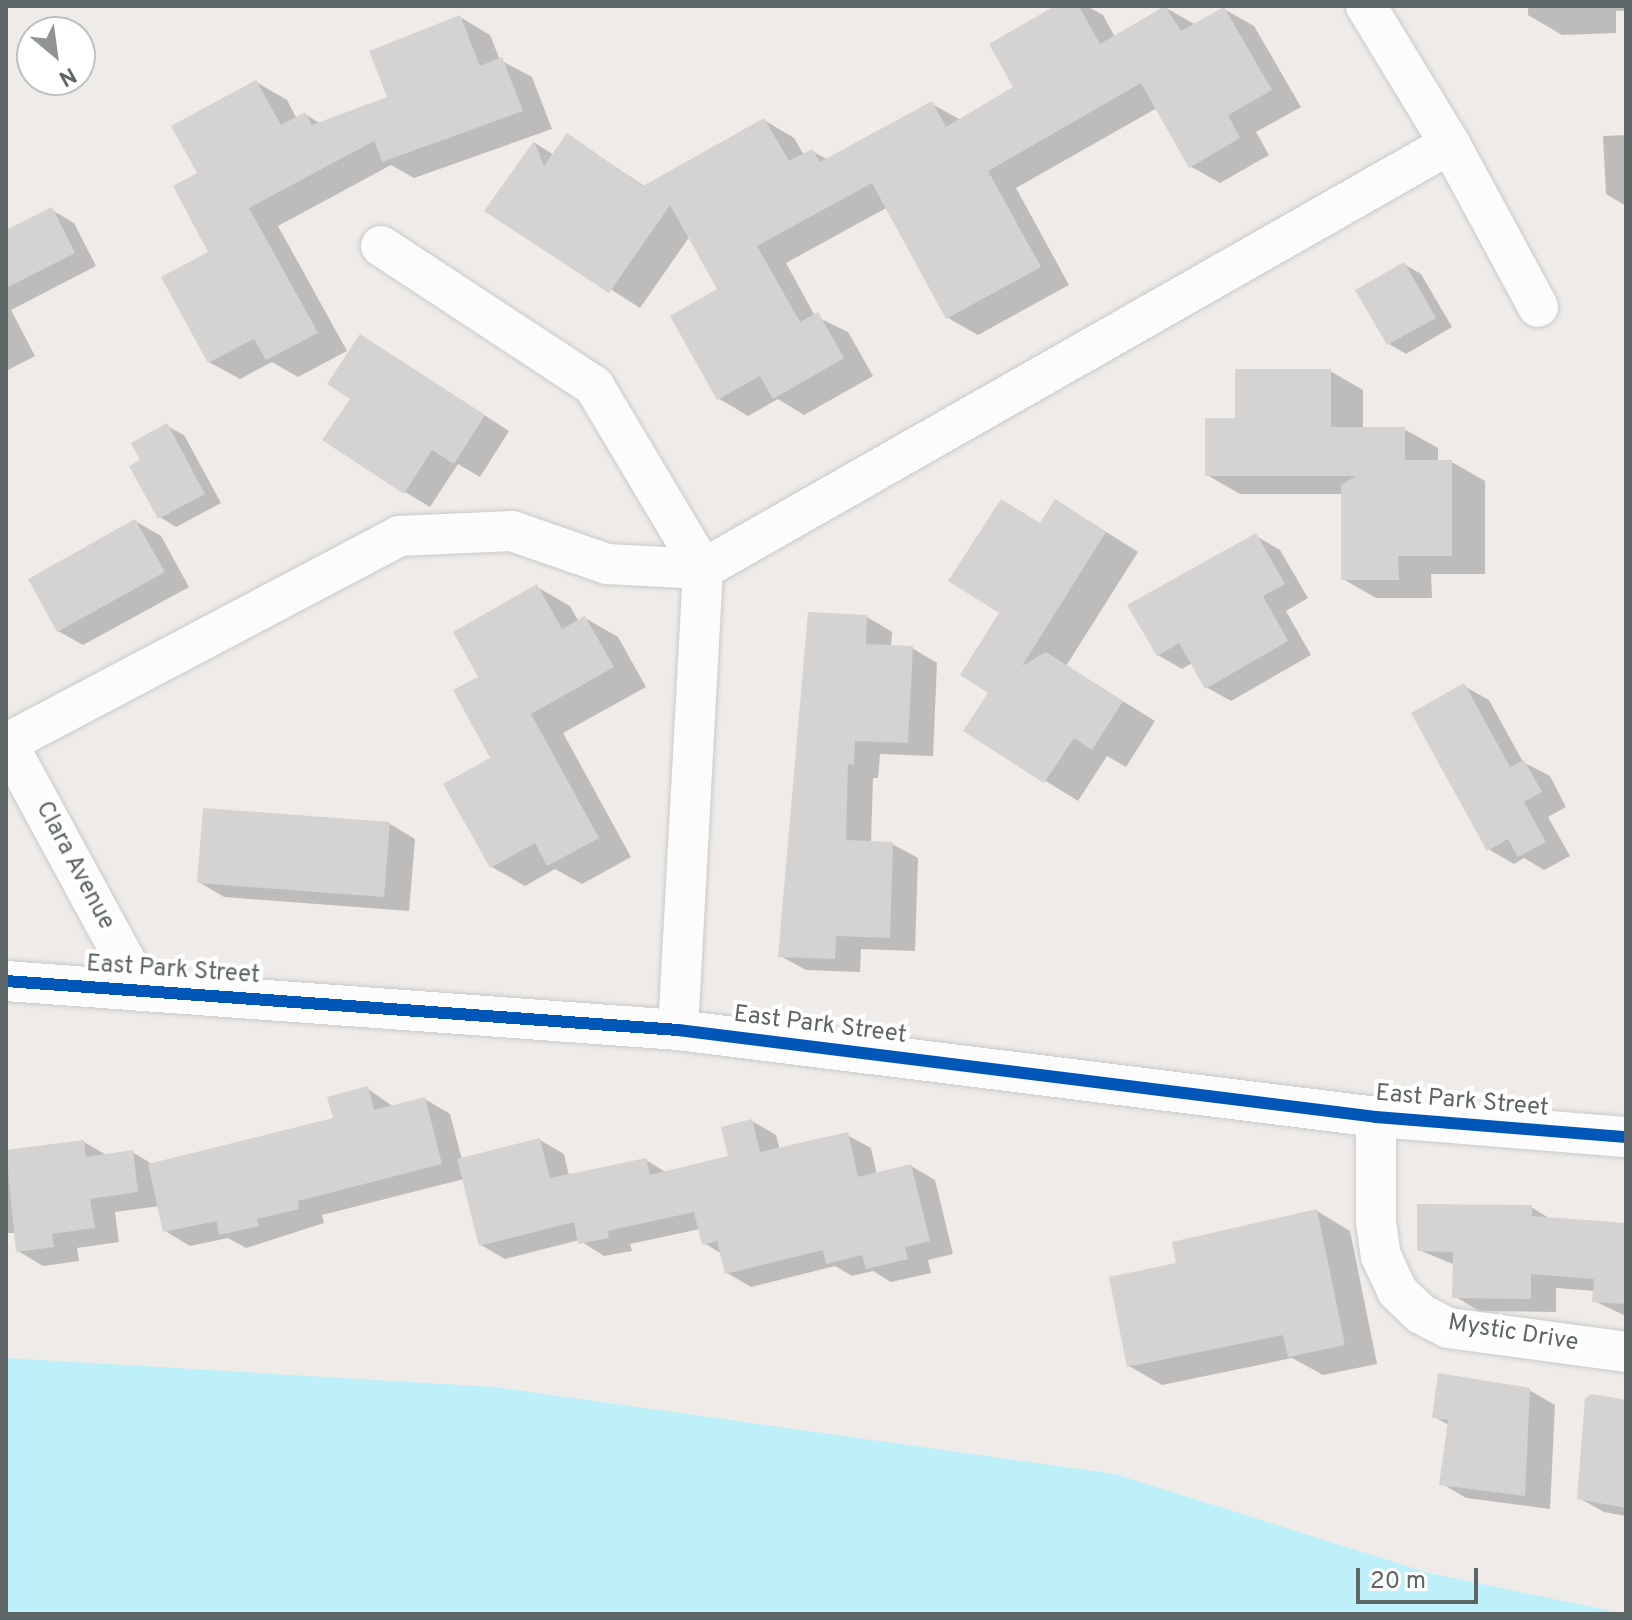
<!DOCTYPE html>
<style>
body{margin:0}
#map{position:relative;width:1632px;height:1620px;overflow:hidden;background:#eeebe9;font-family:Overpass,sans-serif}
div>[style]{position:absolute}
.water>*{inset:0;background:#bdf0f8}
.shadow>*{inset:0;background:#0003}
.building>*{inset:0;background:#d5d2d2}
.roads{filter:drop-shadow(0 0 2px #c9cac9) drop-shadow(0 0 2px #c9cac9)}
.minor>*{height:40px;margin:-20px;padding:0 20px;transform-origin:20px;border-radius:20px;background:#fcfcfc}
.cycleway>*{height:12px;margin:-6px;padding:0 6px;transform-origin:6px;border-radius:6px;background:#0057b8}
span{translate:-50% -50%;white-space:nowrap;text-align:center;line-height:1.15;-webkit-text-stroke:8px #fff;paint-order:stroke}
.street-label{font-size:24px;color:#5d6567}
.frame{position:absolute;inset:0;border:8px solid #5d6567;pointer-events:none}
.north{position:absolute;left:16px;top:16px;width:80px;height:80px;box-sizing:border-box;background:#fff;border:2px solid #bec1c2;border-radius:50%;rotate:151deg;font-size:22px;font-weight:700;line-height:32px;text-align:center;color:#5d6567}
.north::after{content:'';display:block;margin:auto;width:28px;height:36px;background:#909494;clip-path:polygon(50% 0,100% 100%,50% 72%,0 100%)}
.scale{position:absolute;left:1356px;top:1568px;width:122px;height:36px;box-sizing:border-box;border:4px solid #5d6567;border-top:0;padding-left:10px;font-size:24px;line-height:28px;white-space:nowrap;color:#5d6567;-webkit-text-stroke:6px #fff;paint-order:stroke}
</style>
<div id="map">
<div class="water">
<div style="clip-path:polygon(6px 1358px,494px 1387px,1115px 1474px,1429px 1573px,1626px 1614px,6px 1614px)"></div>
</div>
<div class="shadow">
<div style="clip-path:polygon(1059px 6px,1087px 6px,1103px 15px,1115px 37px,1166px 8px,1196px 25px,1224px 9px,1254px 26px,1301px 107px,1256px 132px,1269px 155px,1220px 183px,1190px 166px,1157px 108px,1016px 188px,1069px 285px,978px 335px,948px 318px,888px 207px,786px 263px,815px 316px,848px 332px,873px 376px,804px 415px,778px 399px,748px 416px,718px 398px,720px 290px,690px 236px,640px 308px,487px 210px,535px 143px,554px 155px,568px 136px,646px 187px,764px 120px,794px 138px,804px 155px,812px 151px,828px 160px,932px 104px,961px 120px,1016px 88px)"></div>
<div style="clip-path:polygon(1528px 6px,1626px 6px,1626px 11px,1616px 11px,1616px 33px,1562px 35px,1528px 15px)"></div>
<div style="clip-path:polygon(460px 17px,490px 35px,500px 60px,532px 77px,552px 129px,414px 178px,391px 165px,278px 226px,347px 351px,298px 377px,272px 362px,240px 379px,209px 362px,211px 253px,200px 174px,256px 82px,287px 100px,297px 119px,305px 114px,321px 124px,389px 98px)"></div>
<div style="clip-path:polygon(1626px 135px,1626px 206px,1606px 194px,1603px 136px)"></div>
<div style="clip-path:polygon(52px 210px,74px 223px,96px 266px,11px 310px,35px 356px,6px 371px,6px 233px)"></div>
<div style="clip-path:polygon(1404px 264px,1421px 274px,1452px 327px,1406px 354px,1389px 344px)"></div>
<div style="clip-path:polygon(386px 352px,509px 431px,480px 477px,458px 464px,430px 507px,405px 492px)"></div>
<div style="clip-path:polygon(1330px 371px,1363px 390px,1363px 429px,1404px 429px,1438px 448px,1438px 462px,1452px 462px,1485px 481px,1485px 574px,1431px 574px,1432px 598px,1376px 598px,1343px 579px,1343px 494px,1240px 494px,1207px 475px,1237px 420px)"></div>
<div style="clip-path:polygon(167px 426px,184px 435px,221px 503px,176px 527px,160px 517px,143px 461px)"></div>
<div style="clip-path:polygon(135px 521px,161px 536px,189px 587px,83px 645px,58px 631px)"></div>
<div style="clip-path:polygon(1089px 521px,1138px 552px,1066px 666px,1155px 721px,1126px 767px,1107px 756px,1078px 801px,965px 731px,990px 692px,1002px 613px,1041px 525px)"></div>
<div style="clip-path:polygon(1256px 536px,1280px 550px,1308px 598px,1286px 611px,1311px 655px,1231px 701px,1206px 687px,1192px 663px,1182px 669px,1158px 655px)"></div>
<div style="clip-path:polygon(537px 587px,570px 606px,579px 622px,585px 618px,618px 637px,646px 687px,563px 733px,631px 857px,582px 884px,555px 869px,525px 886px,492px 867px,493px 758px,480px 677px)"></div>
<div style="clip-path:polygon(867px 617px,892px 632px,891px 647px,912px 648px,937px 663px,933px 756px,880px 754px,878px 778px,873px 778px,871px 843px,892px 844px,918px 858px,915px 951px,861px 949px,860px 972px,806px 970px,780px 956px)"></div>
<div style="clip-path:polygon(1464px 686px,1489px 700px,1523px 762px,1550px 776px,1566px 807px,1548px 817px,1570px 856px,1544px 870px,1524px 858px,1514px 864px,1488px 849px)"></div>
<div style="clip-path:polygon(390px 824px,415px 839px,409px 911px,224px 897px,199px 882px)"></div>
<div style="clip-path:polygon(368px 1089px,394px 1107px,425px 1099px,450px 1114px,462px 1160px,540px 1140px,564px 1154px,569px 1176px,646px 1160px,667px 1173px,730px 1157px,752px 1121px,776px 1135px,780px 1150px,847px 1135px,871px 1148px,877px 1175px,911px 1166px,935px 1180px,953px 1254px,928px 1260px,931px 1273px,891px 1282px,873px 1271px,852px 1276px,835px 1266px,751px 1287px,727px 1273px,722px 1254px,704px 1243px,700px 1229px,630px 1244px,632px 1251px,604px 1256px,579px 1240px,505px 1259px,481px 1245px,464px 1179px,322px 1215px,324px 1223px,246px 1248px,228px 1238px,190px 1246px,165px 1231px,160px 1206px,115px 1212px,119px 1242px,77px 1248px,79px 1261px,43px 1266px,18px 1251px,15px 1233px,6px 1233px,6px 1152px,84px 1142px,108px 1156px,132px 1152px,154px 1165px,335px 1120px)"></div>
<div style="clip-path:polygon(1531px 1207px,1552px 1220px,1626px 1225px,1626px 1316px,1594px 1301px,1595px 1291px,1556px 1288px,1556px 1312px,1479px 1311px,1454px 1296px,1455px 1265px,1419px 1250px)"></div>
<div style="clip-path:polygon(1317px 1211px,1350px 1231px,1377px 1364px,1323px 1375px,1292px 1358px,1162px 1385px,1129px 1366px,1178px 1265px)"></div>
<div style="clip-path:polygon(1529px 1390px,1555px 1405px,1550px 1509px,1466px 1498px,1441px 1483px,1449px 1425px,1434px 1417px)"></div>
<div style="clip-path:polygon(1626px 1402px,1626px 1516px,1604px 1512px,1579px 1498px)"></div>
</div>
<div class="building">
<div style="clip-path:polygon(1055px 6px,1079px 6px,1100px 44px,1165px 6px,1181px 31px,1224px 7px,1272px 90px,1228px 115px,1240px 138px,1189px 168px,1141px 83px,988px 171px,1041px 267px,946px 319px,872px 183px,757px 246px,800px 322px,818px 312px,844px 358px,773px 399px,760px 376px,717px 400px,670px 316px,717px 289px,670px 205px,609px 293px,484px 211px,534px 141px,544px 166px,567px 133px,643px 186px,764px 118px,789px 161px,812px 149px,820px 162px,932px 101px,946px 127px,1013px 87px,989px 44px)"></div>
<div style="clip-path:polygon(460px 15px,480px 66px,502px 57px,523px 111px,382px 162px,374px 141px,249px 208px,318px 333px,266px 360px,254px 339px,208px 363px,161px 277px,208px 252px,173px 186px,197px 173px,171px 126px,256px 80px,281px 125px,305px 112px,312px 125px,387px 97px,369px 51px)"></div>
<div style="clip-path:polygon(52px 207px,75px 253px,6px 288px,6px 230px)"></div>
<div style="clip-path:polygon(1404px 262px,1436px 318px,1387px 345px,1355px 290px)"></div>
<div style="clip-path:polygon(360px 334px,485px 415px,454px 464px,432px 450px,404px 494px,322px 440px,350px 399px,327px 384px)"></div>
<div style="clip-path:polygon(1235px 369px,1331px 369px,1331px 427px,1405px 427px,1405px 460px,1452px 460px,1452px 556px,1398px 556px,1399px 580px,1341px 580px,1341px 485px,1356px 476px,1205px 476px,1205px 418px,1235px 418px)"></div>
<div style="clip-path:polygon(167px 423px,205px 494px,158px 519px,129px 466px,140px 460px,131px 443px)"></div>
<div style="clip-path:polygon(1001px 499px,1040px 523px,1055px 499px,1106px 532px,1022px 666px,1046px 652px,1123px 701px,1092px 750px,1074px 738px,1044px 783px,963px 731px,988px 693px,960px 675px,999px 613px,948px 581px)"></div>
<div style="clip-path:polygon(135px 519px,165px 572px,57px 632px,28px 579px)"></div>
<div style="clip-path:polygon(1256px 533px,1285px 584px,1263px 596px,1288px 641px,1205px 689px,1179px 643px,1157px 656px,1127px 605px)"></div>
<div style="clip-path:polygon(537px 584px,562px 629px,585px 616px,614px 667px,531px 714px,599px 838px,547px 866px,535px 843px,490px 868px,443px 784px,490px 758px,453px 690px,478px 677px,453px 632px)"></div>
<div style="clip-path:polygon(808px 612px,867px 615px,866px 644px,913px 646px,908px 743px,855px 741px,854px 765px,848px 764px,846px 840px,893px 842px,890px 938px,836px 936px,835px 959px,778px 957px)"></div>
<div style="clip-path:polygon(1464px 683px,1510px 767px,1524px 760px,1542px 792px,1524px 802px,1546px 842px,1518px 857px,1508px 839px,1487px 851px,1411px 713px)"></div>
<div style="clip-path:polygon(203px 808px,390px 822px,384px 897px,197px 883px)"></div>
<div style="clip-path:polygon(368px 1086px,374px 1110px,425px 1097px,442px 1164px,298px 1201px,299px 1209px,257px 1219px,259px 1226px,219px 1235px,217px 1221px,163px 1232px,148px 1164px,333px 1118px,327px 1097px)"></div>
<div style="clip-path:polygon(752px 1119px,760px 1152px,848px 1132px,858px 1177px,911px 1164px,930px 1241px,905px 1247px,908px 1259px,866px 1269px,862px 1255px,826px 1264px,823px 1250px,725px 1274px,717px 1241px,702px 1245px,694px 1212px,607px 1231px,609px 1238px,578px 1244px,574px 1222px,479px 1246px,457px 1159px,540px 1138px,550px 1178px,646px 1158px,650px 1175px,728px 1156px,721px 1127px)"></div>
<div style="clip-path:polygon(84px 1140px,86px 1157px,133px 1150px,138px 1192px,90px 1199px,95px 1228px,52px 1234px,54px 1247px,16px 1252px,6px 1150px)"></div>
<div style="clip-path:polygon(1417px 1204px,1532px 1205px,1532px 1216px,1626px 1223px,1626px 1304px,1592px 1302px,1594px 1279px,1531px 1274px,1531px 1299px,1452px 1298px,1453px 1252px,1417px 1251px)"></div>
<div style="clip-path:polygon(1317px 1209px,1345px 1345px,1288px 1357px,1283px 1335px,1127px 1367px,1109px 1277px,1176px 1263px,1172px 1242px)"></div>
<div style="clip-path:polygon(1438px 1373px,1530px 1388px,1525px 1496px,1439px 1485px,1448px 1420px,1432px 1418px)"></div>
<div style="clip-path:polygon(1592px 1394px,1626px 1400px,1626px 1508px,1577px 1499px,1585px 1398px)"></div>
</div>
<div class="roads">
<div class="minor">
<div style="left:1366px;top:6px;width:162px;rotate:58.7deg"></div>
<div style="left:1450px;top:144px;width:185px;rotate:61.6deg"></div>
<div style="left:381px;top:246px;width:255px;rotate:33.3deg"></div>
<div style="left:594px;top:386px;width:213px;rotate:59.2deg"></div>
<div style="left:703px;top:569px;width:462px;rotate:93.1deg"></div>
<div style="left:6px;top:741px;width:285px;rotate:61.5deg"></div>
<div style="left:7px;top:743px;width:443px;rotate:-27.8deg"></div>
<div style="left:399px;top:536px;width:113px;rotate:-2.5deg"></div>
<div style="left:512px;top:531px;width:101px;rotate:19.2deg"></div>
<div style="left:607px;top:564px;width:96px;rotate:3deg"></div>
<div style="left:703px;top:569px;width:859px;rotate:-29.64deg"></div>
<div style="left:6px;top:981px;width:674px;rotate:4.17deg"></div>
<div style="left:678px;top:1030px;width:703px;rotate:7.1deg"></div>
<div style="left:1376px;top:1117px;width:251px;rotate:4.6deg"></div>
<div style="left:1376px;top:1117px;width:105px;rotate:90deg"></div>
<div style="left:1376px;top:1222px;width:34px;rotate:82deg"></div>
<div style="left:1381px;top:1256px;width:38px;rotate:65deg"></div>
<div style="left:1397px;top:1291px;width:33px;rotate:44deg"></div>
<div style="left:1421px;top:1314px;width:31px;rotate:27deg"></div>
<div style="left:1449px;top:1328px;width:179px;rotate:7.7deg"></div>
</div>
</div>
<div class="cycleway">
<div style="left:6px;top:981px;width:674px;rotate:4.17deg"></div>
<div style="left:678px;top:1030px;width:703px;rotate:7.1deg"></div>
<div style="left:1376px;top:1117px;width:251px;rotate:4.6deg"></div>
</div>
<div class="street-label">
<span style="left:74px;top:866px;rotate:62deg">Clara Avenue</span>
<span style="left:173px;top:971px;rotate:4deg">East Park Street</span>
<span style="left:820px;top:1026px;rotate:7deg">East Park Street</span>
<span style="left:1462px;top:1102px;rotate:5deg">East Park Street</span>
<span style="left:1513px;top:1334px;rotate:9deg">Mystic Drive</span>
</div>
<div class="frame"></div>
<div class="north">N</div>
<div class="scale">20 m</div>
</div>
